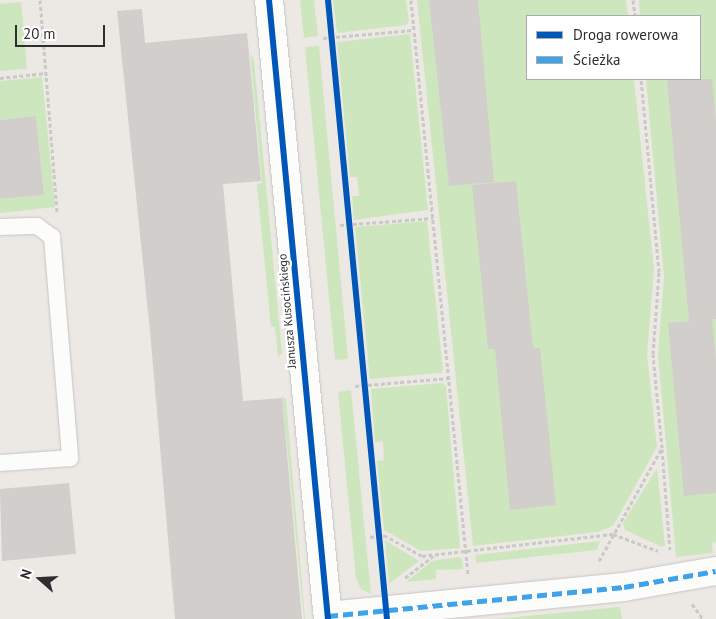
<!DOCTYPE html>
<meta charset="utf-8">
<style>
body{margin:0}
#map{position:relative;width:716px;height:619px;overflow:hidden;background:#ece8e4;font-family:"PT Sans",sans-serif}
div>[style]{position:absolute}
.green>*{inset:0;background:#cee6be}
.building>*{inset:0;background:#d1cecb}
.path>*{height:3px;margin-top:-1.5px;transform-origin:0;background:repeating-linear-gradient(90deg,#c9c9c8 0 4px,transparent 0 6.5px)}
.roads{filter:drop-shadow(0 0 1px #c5c4c5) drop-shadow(0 0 1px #c5c4c5)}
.lane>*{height:16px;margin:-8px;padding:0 8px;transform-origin:8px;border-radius:8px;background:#fcfcfb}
.street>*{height:28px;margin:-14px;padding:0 14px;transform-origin:14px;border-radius:14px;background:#fcfcfb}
.secondary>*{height:28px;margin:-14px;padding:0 14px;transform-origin:14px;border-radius:14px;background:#fcfcfb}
.quiet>*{height:5px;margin-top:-2.5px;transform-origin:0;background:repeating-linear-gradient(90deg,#3ea3eb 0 10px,transparent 0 15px)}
.cycleway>*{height:6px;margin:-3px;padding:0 3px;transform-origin:3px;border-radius:3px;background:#0057b8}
span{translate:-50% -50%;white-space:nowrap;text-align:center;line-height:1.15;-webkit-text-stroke:5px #fff;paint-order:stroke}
.street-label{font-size:12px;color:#2e2e2e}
.legend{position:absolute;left:526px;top:15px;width:175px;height:65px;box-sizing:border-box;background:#fff;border:1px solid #ababab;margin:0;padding:6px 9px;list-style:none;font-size:15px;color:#2e2e2e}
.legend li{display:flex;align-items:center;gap:10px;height:25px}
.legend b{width:25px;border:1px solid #ababab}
.north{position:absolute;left:15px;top:554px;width:50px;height:50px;-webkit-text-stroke:4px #fff;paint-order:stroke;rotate:289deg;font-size:14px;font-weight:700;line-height:20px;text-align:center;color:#2e2e2e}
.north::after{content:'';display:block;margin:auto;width:18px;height:22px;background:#2e2e2e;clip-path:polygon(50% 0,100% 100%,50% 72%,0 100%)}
.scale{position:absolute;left:15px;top:25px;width:90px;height:22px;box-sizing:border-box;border:2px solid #2e2e2e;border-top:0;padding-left:6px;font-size:15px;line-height:18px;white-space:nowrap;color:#2e2e2e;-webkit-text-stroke:4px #fff;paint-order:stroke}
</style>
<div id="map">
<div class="green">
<div style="clip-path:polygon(300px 0,314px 0,318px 36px,304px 38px)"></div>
<div style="clip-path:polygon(333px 0,406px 0,409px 21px,406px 25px,337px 33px)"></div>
<div style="clip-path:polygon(417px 0,626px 0,628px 16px,527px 16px,527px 79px,634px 79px,654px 270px,647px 354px,657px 447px,613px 526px,598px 532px,473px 546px)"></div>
<div style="clip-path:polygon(639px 0,716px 0,716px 542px,712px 543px,713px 553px,676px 557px,658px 354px,664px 277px,646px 79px,700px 79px,700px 16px,640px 16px)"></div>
<div style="clip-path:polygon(21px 2px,27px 69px,0 71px,0 4px)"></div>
<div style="clip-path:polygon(410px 34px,428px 210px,354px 220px,352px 196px,359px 196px,357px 177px,350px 177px,337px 42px)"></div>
<div style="clip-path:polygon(319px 46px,348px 359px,335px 360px,305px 47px)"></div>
<div style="clip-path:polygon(250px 53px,254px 61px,282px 353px,278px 357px,275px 327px,271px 327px,257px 184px,262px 183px)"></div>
<div style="clip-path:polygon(42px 77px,55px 207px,0 213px,0 199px,44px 195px,36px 116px,0 120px,0 81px)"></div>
<div style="clip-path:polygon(427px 221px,443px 369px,441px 373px,370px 379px,355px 227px)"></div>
<div style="clip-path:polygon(442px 383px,446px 386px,460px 548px,421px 551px,384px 530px,377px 461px,384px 460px,383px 442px,375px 442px,371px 389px)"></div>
<div style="clip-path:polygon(351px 390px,371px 594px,361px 589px,356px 578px,338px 392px)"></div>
<div style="clip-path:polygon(282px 396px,286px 399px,305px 619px,304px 619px)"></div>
<div style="clip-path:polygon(657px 468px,665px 546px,662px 547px,625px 530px,623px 523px)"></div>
<div style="clip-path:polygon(385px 540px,419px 561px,389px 584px)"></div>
<div style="clip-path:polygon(600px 541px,597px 550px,476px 563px,475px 555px)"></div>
<div style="clip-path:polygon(458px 557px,462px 559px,463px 569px,436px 570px,436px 579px,406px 582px,432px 561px)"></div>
<div style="clip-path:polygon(620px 607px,622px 619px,494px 619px)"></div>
</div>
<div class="building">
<div style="clip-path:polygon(429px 0,478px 0,494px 182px,449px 186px)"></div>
<div style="clip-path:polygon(142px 9px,145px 43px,247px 33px,261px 181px,223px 184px,243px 401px,282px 398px,302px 619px,175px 619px,150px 331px,117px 11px)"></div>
<div style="clip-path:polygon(667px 79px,712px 79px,716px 121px,716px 319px,712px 319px,716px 360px,716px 493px,684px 496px,668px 323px,689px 321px)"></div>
<div style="clip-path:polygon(36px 116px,44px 195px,0 199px,0 120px)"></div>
<div style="clip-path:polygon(516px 181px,533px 348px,540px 348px,556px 505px,510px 510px,495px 349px,488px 349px,472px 185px)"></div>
<div style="clip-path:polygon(69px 483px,76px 554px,2px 561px,0 489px)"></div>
</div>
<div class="path">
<div style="left:40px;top:0;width:213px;rotate:85.4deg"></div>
<div style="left:411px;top:0;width:577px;rotate:84.33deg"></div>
<div style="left:633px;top:0;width:16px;rotate:83deg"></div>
<div style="left:323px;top:38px;width:91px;rotate:-5deg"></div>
<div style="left:0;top:78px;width:46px;rotate:-6.2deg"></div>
<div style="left:340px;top:225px;width:93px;rotate:-4.3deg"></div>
<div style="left:355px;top:386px;width:94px;rotate:-4.9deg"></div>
<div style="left:662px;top:449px;width:101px;rotate:85.5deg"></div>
<div style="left:370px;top:537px;width:14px;rotate:-8deg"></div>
<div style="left:384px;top:535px;width:43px;rotate:28.9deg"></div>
<div style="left:422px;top:556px;width:192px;rotate:-6.6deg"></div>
<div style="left:613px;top:534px;width:48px;rotate:20.7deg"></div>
<div style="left:599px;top:561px;width:129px;rotate:-60.9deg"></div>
<div style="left:662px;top:448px;width:94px;rotate:-95.5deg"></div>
<div style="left:653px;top:354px;width:82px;rotate:-85.8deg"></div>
<div style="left:659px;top:272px;width:194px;rotate:-95.3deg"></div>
<div style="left:405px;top:578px;width:36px;rotate:-38deg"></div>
<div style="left:692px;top:604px;width:19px;rotate:54deg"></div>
</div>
<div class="roads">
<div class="lane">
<div style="left:0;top:227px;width:37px;rotate:-2deg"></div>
<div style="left:37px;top:226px;width:19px;rotate:36deg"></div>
<div style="left:52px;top:237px;width:222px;rotate:85.3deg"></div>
<div style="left:70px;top:458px;width:70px;rotate:175.9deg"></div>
</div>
<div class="street">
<div style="left:328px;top:616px;width:297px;rotate:-5.6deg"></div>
<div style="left:624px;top:587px;width:93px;rotate:-9.9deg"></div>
</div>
<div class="secondary">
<div style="left:269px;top:0;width:622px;rotate:84.56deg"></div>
</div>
</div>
<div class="quiet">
<div style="left:328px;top:616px;width:297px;rotate:-5.6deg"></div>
<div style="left:624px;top:587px;width:93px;rotate:-9.9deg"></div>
</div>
<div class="cycleway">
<div style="left:269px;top:0;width:622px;rotate:84.56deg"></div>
<div style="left:328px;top:0;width:622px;rotate:84.56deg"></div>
</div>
<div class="street-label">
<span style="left:287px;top:311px;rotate:-95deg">Janusza Kusocińskiego</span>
</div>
<ul class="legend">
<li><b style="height:6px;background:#0057b8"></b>Droga rowerowa</li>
<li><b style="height:6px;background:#3ea3eb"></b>Ścieżka</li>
</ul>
<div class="north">N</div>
<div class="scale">20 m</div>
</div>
